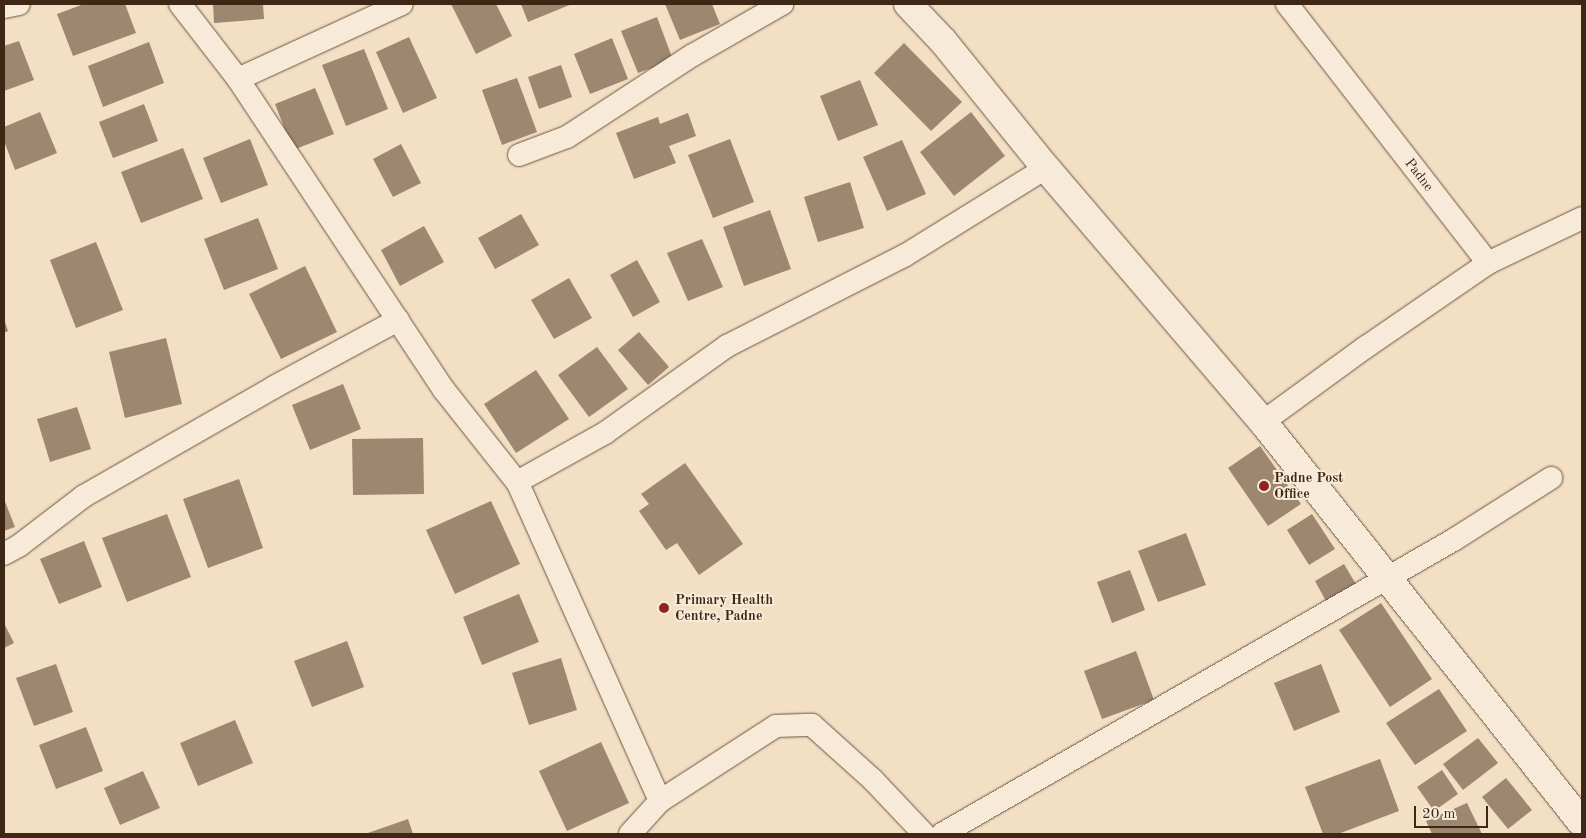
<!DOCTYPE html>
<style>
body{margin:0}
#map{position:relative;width:1586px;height:838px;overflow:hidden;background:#f3dfc3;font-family:"Old Standard TT",serif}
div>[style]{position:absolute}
.building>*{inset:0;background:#9d8770}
.roads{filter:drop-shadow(0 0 1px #6c5541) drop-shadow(0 0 1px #6c5541)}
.street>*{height:22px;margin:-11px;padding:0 11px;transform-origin:11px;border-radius:11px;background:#f7ead8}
.secondary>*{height:28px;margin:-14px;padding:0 14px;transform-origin:14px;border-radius:14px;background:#f7ead8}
.dots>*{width:14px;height:14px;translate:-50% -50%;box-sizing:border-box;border:2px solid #f7ead8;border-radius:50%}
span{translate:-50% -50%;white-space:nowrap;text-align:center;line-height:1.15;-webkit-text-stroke:4px #f7ead8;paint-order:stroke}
.street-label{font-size:14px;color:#3f2716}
.poi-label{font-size:14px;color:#3f2716;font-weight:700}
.left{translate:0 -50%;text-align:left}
.frame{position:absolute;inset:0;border:5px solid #3f2716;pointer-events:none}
.scale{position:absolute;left:1414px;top:806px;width:74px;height:22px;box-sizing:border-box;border:2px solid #3f2716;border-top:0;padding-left:6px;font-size:15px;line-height:18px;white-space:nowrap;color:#3f2716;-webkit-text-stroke:4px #f7ead8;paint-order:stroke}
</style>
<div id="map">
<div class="building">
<div style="clip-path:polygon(84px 4px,125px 4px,136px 33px,73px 56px,57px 14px)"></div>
<div style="clip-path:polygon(213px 4px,263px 4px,264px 19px,214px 23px)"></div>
<div style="clip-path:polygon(451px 4px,496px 4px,512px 36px,476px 54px)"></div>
<div style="clip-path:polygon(521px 4px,572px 4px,528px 22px)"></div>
<div style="clip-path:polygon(665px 4px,712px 4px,720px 24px,680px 40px)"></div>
<div style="clip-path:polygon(657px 17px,673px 60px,638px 73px,621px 31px)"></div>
<div style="clip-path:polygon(409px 37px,437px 98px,403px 113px,376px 52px)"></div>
<div style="clip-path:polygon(612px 38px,628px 79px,590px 94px,574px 54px)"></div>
<div style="clip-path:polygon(19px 41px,34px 80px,4px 91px,4px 46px)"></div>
<div style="clip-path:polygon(149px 42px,164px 83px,103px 107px,88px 66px)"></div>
<div style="clip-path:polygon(904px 43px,962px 102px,931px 131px,874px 73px)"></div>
<div style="clip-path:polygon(364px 49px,388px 109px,346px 126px,322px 65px)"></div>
<div style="clip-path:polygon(561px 65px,572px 97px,539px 109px,528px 77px)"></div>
<div style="clip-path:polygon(517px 78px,537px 132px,502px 145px,482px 90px)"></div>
<div style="clip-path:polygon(860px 80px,878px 125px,838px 141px,820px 96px)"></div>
<div style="clip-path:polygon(315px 88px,334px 134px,293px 150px,275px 104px)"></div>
<div style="clip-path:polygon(144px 104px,158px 141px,113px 158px,99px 122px)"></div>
<div style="clip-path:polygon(40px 112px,57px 153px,15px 170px,4px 141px,4px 127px)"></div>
<div style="clip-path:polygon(971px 112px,1005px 156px,954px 196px,920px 152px)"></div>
<div style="clip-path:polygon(688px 113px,696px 136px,669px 146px,676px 163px,634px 179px,616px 133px,658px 117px,660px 124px)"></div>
<div style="clip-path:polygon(250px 139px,268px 185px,221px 203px,203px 158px)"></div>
<div style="clip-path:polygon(730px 139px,754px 202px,713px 218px,688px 155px)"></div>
<div style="clip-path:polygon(902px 140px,926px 194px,887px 211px,863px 157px)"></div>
<div style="clip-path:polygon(401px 144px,421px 183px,393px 197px,373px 159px)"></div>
<div style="clip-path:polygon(183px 148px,203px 199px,141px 223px,121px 172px)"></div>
<div style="clip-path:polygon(850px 182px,864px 228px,818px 242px,804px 197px)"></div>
<div style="clip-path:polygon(770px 210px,791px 269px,744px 286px,723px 227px)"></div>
<div style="clip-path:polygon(521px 214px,539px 245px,495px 269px,478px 238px)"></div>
<div style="clip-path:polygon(258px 218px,278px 269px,224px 290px,204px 239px)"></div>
<div style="clip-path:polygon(424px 226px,444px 262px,400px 286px,381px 250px)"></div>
<div style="clip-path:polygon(702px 239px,723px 287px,688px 301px,667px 253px)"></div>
<div style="clip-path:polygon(96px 242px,123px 310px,76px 328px,50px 260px)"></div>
<div style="clip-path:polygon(637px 260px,660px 302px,633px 317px,610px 275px)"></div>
<div style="clip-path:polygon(305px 266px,337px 332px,281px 359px,249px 294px)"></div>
<div style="clip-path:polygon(569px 278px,592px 318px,554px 339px,531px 300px)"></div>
<div style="clip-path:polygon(4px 319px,8px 331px,4px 333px)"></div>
<div style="clip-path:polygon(639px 332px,669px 367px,648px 385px,618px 350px)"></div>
<div style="clip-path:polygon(166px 338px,182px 404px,125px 418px,109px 352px)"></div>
<div style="clip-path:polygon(597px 347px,628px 389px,589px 417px,558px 375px)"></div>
<div style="clip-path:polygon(536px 370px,569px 419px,516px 453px,484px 404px)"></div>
<div style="clip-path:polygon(343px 384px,361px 429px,310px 450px,292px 405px)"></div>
<div style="clip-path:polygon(77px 407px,91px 449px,50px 462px,37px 419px)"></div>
<div style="clip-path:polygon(423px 438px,424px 494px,353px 495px,352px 439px)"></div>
<div style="clip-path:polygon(1260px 446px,1301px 504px,1268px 526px,1228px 468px)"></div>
<div style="clip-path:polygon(685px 463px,743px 544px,699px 575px,677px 543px,666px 550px,639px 511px,649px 504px,641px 494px)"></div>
<div style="clip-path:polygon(239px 479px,263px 548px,208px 568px,183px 499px)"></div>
<div style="clip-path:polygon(4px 499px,15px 527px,4px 531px)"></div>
<div style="clip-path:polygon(491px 501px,520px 564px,455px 594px,426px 530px)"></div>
<div style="clip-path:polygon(167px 514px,191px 577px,127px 602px,102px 538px)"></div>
<div style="clip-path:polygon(1312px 514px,1335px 549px,1309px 565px,1287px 530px)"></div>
<div style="clip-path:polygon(1186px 533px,1206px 585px,1158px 602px,1138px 551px)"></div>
<div style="clip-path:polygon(84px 541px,102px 587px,59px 604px,40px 559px)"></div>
<div style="clip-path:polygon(1344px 564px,1357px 586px,1327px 603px,1315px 581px)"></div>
<div style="clip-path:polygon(1130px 570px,1145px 610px,1112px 623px,1097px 582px)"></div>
<div style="clip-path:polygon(519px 594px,539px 642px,482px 665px,463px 617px)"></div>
<div style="clip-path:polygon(1381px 603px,1432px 679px,1390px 707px,1339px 630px)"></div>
<div style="clip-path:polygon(4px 623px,14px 643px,4px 648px)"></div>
<div style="clip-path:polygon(347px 641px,364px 687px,312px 707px,294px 661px)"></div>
<div style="clip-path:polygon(1136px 651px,1154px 700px,1102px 719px,1084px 671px)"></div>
<div style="clip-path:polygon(561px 658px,577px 710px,529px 725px,512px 673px)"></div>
<div style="clip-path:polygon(56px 664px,73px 712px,34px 726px,16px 678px)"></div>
<div style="clip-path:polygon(1321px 664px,1340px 712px,1294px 731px,1274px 683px)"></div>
<div style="clip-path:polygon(1439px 689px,1467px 731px,1415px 765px,1386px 723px)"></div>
<div style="clip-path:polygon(235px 720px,253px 763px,198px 786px,180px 743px)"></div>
<div style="clip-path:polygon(86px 727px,103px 771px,56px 789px,39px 745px)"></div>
<div style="clip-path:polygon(1478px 738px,1498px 763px,1463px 790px,1443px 764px)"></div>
<div style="clip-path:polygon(601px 742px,629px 803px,567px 831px,539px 771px)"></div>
<div style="clip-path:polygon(1380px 759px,1399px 811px,1338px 834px,1323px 834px,1305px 787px)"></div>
<div style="clip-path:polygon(1442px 770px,1458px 794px,1434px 811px,1417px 787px)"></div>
<div style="clip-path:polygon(143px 771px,160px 808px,120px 825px,104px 788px)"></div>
<div style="clip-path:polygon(1506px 778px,1532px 810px,1508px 829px,1482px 797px)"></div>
<div style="clip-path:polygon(1467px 803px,1482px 834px,1432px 834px,1426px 821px)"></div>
<div style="clip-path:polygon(408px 819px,413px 834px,365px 834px)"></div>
</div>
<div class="roads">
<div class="street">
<div style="left:180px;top:4px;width:95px;rotate:52.3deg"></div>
<div style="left:238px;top:79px;width:373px;rotate:56.5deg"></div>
<div style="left:444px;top:390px;width:117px;rotate:51.6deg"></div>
<div style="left:1287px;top:4px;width:328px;rotate:52.2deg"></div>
<div style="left:1488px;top:263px;width:104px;rotate:-25.6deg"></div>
<div style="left:4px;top:7px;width:15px;rotate:-11deg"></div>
<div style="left:238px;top:79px;width:180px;rotate:-24.6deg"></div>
<div style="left:519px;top:155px;width:51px;rotate:-20.6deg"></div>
<div style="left:567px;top:137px;width:150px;rotate:-33.1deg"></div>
<div style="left:693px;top:55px;width:103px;rotate:-29.8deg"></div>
<div style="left:1263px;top:422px;width:127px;rotate:-36.1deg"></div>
<div style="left:1366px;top:347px;width:148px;rotate:-34.5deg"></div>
<div style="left:4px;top:554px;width:18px;rotate:-29deg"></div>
<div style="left:20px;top:545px;width:81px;rotate:-37.4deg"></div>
<div style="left:84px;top:496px;width:219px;rotate:-29.8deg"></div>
<div style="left:274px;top:387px;width:141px;rotate:-28.4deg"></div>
<div style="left:660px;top:801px;width:350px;rotate:-114.1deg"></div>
<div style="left:517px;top:482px;width:101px;rotate:-29.1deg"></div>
<div style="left:605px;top:433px;width:150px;rotate:-35.5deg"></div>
<div style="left:727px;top:346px;width:199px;rotate:-27deg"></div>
<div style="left:904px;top:256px;width:167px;rotate:-31.8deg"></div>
<div style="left:630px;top:834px;width:45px;rotate:-47.7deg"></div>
<div style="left:660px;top:801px;width:138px;rotate:-32.9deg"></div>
<div style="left:776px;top:726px;width:36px;rotate:-2deg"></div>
<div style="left:812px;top:725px;width:82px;rotate:42deg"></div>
<div style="left:873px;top:780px;width:74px;rotate:46.6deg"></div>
<div style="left:942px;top:834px;width:592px;rotate:-29.9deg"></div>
<div style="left:1455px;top:539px;width:114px;rotate:-32.4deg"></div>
</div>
<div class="secondary">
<div style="left:908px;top:4px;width:51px;rotate:46.6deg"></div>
<div style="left:943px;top:41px;width:164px;rotate:51deg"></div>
<div style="left:1046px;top:168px;width:334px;rotate:49.5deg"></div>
<div style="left:1263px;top:422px;width:512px;rotate:51.5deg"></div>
</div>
</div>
<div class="dots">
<div style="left:1264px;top:486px;background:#8f2418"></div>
<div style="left:664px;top:608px;background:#8f2418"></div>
</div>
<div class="street-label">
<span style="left:1419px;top:175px;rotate:52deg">Padne</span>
</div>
<div class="poi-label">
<span class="left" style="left:1274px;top:486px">Padne Post<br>Office</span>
<span class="left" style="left:675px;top:608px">Primary Health<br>Centre, Padne</span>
</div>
<div class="frame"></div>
<div class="scale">20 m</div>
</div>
